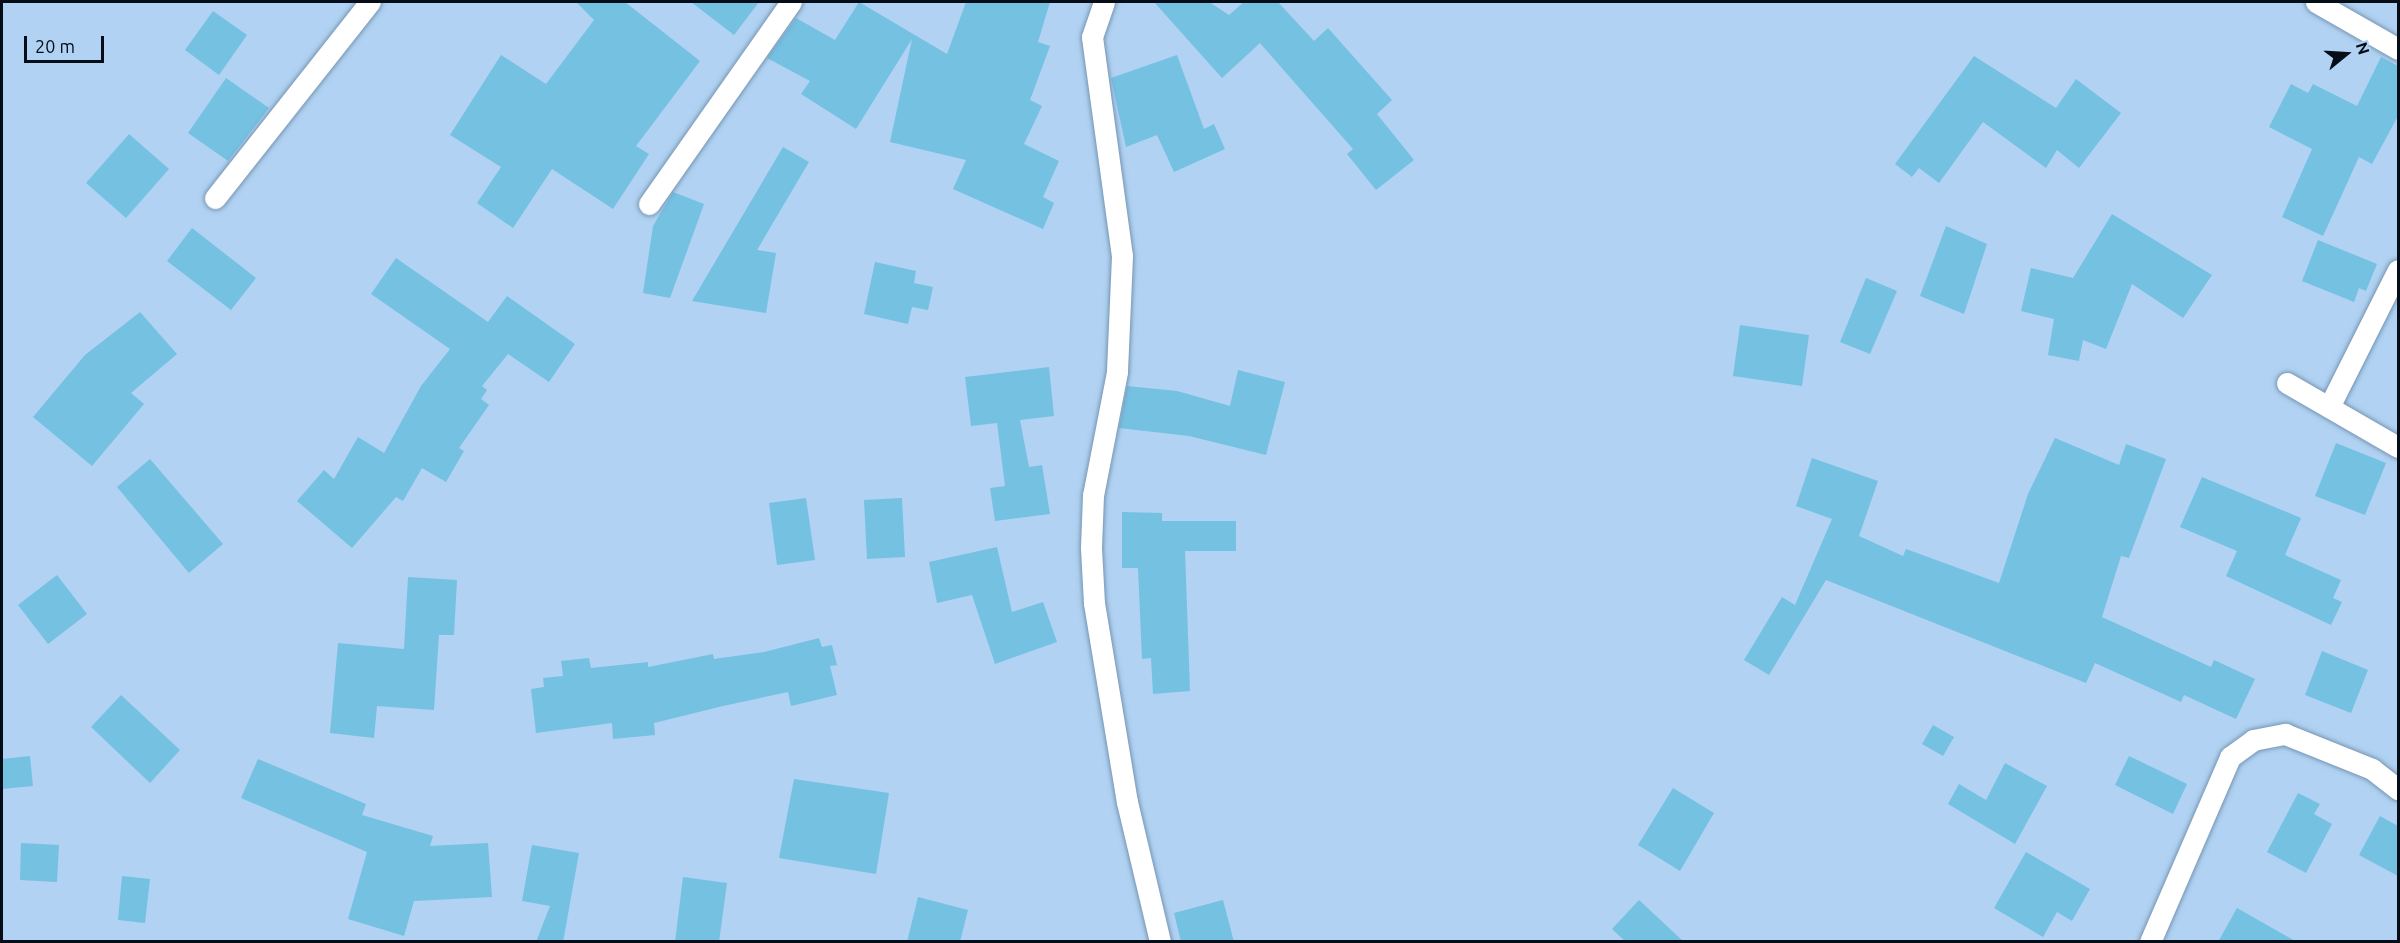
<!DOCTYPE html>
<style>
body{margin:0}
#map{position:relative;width:2400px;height:943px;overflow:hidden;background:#b1d2f2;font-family:Ubuntu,sans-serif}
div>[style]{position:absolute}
.building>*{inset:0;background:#75c1e2}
.roads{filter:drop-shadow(0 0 2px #7695b3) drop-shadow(0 0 2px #7695b3)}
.minor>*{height:21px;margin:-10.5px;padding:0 10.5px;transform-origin:10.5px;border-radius:10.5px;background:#fff}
span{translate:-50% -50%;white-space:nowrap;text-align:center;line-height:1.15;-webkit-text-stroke:6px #b1d2f2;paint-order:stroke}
.frame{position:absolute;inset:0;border:3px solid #040d18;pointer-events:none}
.north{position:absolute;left:2316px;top:24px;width:60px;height:60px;-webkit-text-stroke:4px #b1d2f2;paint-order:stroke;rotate:72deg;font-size:16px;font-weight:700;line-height:24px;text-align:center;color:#040d18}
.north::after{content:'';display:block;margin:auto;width:21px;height:27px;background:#040d18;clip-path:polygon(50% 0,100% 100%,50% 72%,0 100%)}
.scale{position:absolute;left:24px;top:36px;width:80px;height:27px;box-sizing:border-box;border:3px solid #040d18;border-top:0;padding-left:8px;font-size:18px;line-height:21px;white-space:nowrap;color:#040d18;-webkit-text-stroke:4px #b1d2f2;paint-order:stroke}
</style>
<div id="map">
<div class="building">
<div style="clip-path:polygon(576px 2px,625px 2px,700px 61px,636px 146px,649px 154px,613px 209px,552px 169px,513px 228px,477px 203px,501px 167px,450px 135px,501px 55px,546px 84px,594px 20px)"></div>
<div style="clip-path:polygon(691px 2px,759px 2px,734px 35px)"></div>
<div style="clip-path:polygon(859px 2px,947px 54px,966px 2px,1050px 2px,1038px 42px,1050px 46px,1030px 100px,1042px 106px,1024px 144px,1059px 161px,1043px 197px,1054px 203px,1043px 229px,953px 189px,966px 160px,890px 142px,912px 39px,856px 129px,801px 94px,810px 81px,767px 58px,796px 18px,835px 40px)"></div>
<div style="clip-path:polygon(1154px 2px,1209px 2px,1229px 15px,1244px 2px,1278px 2px,1314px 41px,1328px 28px,1392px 100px,1377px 114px,1414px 160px,1376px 190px,1347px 154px,1353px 149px,1260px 43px,1222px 78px)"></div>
<div style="clip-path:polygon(213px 11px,247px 35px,219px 75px,185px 50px)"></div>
<div style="clip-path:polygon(1177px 55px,1204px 129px,1214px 124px,1225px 149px,1174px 172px,1157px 135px,1126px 147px,1111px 78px)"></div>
<div style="clip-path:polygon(1974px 56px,2056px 108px,2076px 79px,2121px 113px,2079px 168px,2057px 150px,2046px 168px,1983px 122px,1939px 183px,1919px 168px,1912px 177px,1895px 164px)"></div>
<div style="clip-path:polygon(2381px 57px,2398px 66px,2398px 116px,2372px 164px,2359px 157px,2323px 236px,2282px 217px,2312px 149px,2269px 127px,2291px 84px,2308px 93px,2313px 84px,2357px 106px)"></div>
<div style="clip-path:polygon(226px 78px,269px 108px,228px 161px,188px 133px)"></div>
<div style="clip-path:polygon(129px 134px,169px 169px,126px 218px,86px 183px)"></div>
<div style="clip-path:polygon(783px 147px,809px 162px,757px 250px,776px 253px,766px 313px,692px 301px)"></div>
<div style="clip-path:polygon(673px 192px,704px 204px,670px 298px,643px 293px,653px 226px)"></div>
<div style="clip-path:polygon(2112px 214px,2212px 275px,2183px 318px,2132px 284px,2106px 349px,2083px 340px,2079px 361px,2048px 355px,2054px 319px,2021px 311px,2031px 268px,2073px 278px)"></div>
<div style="clip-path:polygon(1946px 226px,1987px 244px,1964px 314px,1920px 296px)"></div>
<div style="clip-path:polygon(192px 228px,256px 278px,231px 310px,167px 261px)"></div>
<div style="clip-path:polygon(2318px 240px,2377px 264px,2366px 291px,2359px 288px,2354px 302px,2302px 281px)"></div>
<div style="clip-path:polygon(396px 258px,488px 322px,507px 296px,575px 344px,549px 382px,508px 354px,482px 386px,487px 390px,481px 399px,489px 405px,459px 448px,464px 451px,446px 482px,422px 468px,403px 501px,396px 497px,352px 548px,297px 501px,324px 470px,334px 479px,358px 437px,384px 453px,421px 386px,450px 349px,371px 294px)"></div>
<div style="clip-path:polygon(875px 262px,916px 271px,914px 283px,933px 287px,928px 310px,912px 307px,908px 324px,864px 314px)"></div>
<div style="clip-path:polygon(1866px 278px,1897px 291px,1870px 354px,1840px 342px)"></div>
<div style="clip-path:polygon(140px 312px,177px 354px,131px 393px,144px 404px,92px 466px,33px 417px,85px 355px)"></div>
<div style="clip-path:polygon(1740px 325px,1809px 335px,1802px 386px,1733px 376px)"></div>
<div style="clip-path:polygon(1049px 367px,1054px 416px,1020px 420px,1029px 467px,1042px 465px,1050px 514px,995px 521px,990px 488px,1005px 486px,997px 423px,971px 426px,965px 377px)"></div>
<div style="clip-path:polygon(1238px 370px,1285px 382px,1266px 455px,1189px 436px,1119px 428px,1127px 386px,1177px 391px,1230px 406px)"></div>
<div style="clip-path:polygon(2055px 438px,2119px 465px,2126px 444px,2166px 459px,2129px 558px,2121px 556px,2102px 617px,2211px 667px,2214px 660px,2255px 679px,2236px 719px,2184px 695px,2181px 702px,2095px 663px,2086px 683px,1826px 580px,1769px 675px,1744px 660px,1782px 597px,1795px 605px,1832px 519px,1796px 506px,1812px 458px,1878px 481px,1859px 536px,1903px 556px,1906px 549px,1999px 583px,2028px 494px)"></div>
<div style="clip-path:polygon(2336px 443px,2386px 463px,2365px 515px,2315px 496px)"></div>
<div style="clip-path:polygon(150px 459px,223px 544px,189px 573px,117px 487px)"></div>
<div style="clip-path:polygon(2202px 477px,2301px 518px,2285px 555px,2341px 580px,2333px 598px,2342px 602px,2331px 625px,2226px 576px,2237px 551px,2180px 527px)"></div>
<div style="clip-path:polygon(806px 498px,815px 560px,777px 565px,769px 503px)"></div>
<div style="clip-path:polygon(902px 498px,905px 557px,867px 559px,864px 500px)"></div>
<div style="clip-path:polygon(1122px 512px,1162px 513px,1162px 521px,1236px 521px,1236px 551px,1185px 551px,1190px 691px,1153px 694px,1151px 658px,1142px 659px,1138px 568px,1122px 568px)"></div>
<div style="clip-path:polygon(997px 547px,1012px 612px,1043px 602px,1057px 642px,995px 664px,972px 595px,937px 603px,929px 562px)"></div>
<div style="clip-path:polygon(57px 575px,87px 614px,48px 644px,18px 605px)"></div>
<div style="clip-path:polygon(408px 577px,457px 580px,454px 635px,439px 635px,434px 710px,377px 706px,374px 738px,330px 733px,338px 643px,404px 649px)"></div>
<div style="clip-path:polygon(819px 638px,822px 647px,832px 645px,837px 665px,830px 666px,837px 695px,791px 706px,788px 692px,723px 706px,654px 723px,655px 735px,613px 739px,612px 723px,536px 733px,531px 689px,544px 687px,543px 678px,563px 676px,561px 661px,589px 658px,591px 668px,648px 662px,648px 667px,713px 654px,714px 659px,764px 652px)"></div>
<div style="clip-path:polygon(2322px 651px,2368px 670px,2351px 713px,2305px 695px)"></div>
<div style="clip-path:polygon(121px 695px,180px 750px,150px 783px,91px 727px)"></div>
<div style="clip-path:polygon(1933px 725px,1954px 737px,1943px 756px,1922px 744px)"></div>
<div style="clip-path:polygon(30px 756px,33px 786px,2px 789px,2px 759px)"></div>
<div style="clip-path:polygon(2129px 756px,2187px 784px,2173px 814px,2115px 785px)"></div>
<div style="clip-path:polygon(258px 759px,366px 804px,362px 815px,433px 836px,430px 846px,488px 843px,492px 897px,414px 901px,404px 936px,348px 919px,367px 852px,241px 798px)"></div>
<div style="clip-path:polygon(2005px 763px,2047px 786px,2015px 844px,1948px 804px,1959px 784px,1986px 800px)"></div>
<div style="clip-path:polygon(794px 779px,889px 793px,876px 874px,779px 858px)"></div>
<div style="clip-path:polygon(1673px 788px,1714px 813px,1680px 871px,1638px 845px)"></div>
<div style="clip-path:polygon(2298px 793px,2320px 804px,2314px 814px,2332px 824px,2306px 873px,2267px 852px)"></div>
<div style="clip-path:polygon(2380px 816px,2398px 826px,2398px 876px,2359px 855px)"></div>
<div style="clip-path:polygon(21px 843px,59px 845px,57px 882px,20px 880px)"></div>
<div style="clip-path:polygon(532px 845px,579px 853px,563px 942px,536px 942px,550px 906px,522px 901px)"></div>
<div style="clip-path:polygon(2026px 852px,2090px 889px,2072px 921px,2057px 912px,2043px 937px,1994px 908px)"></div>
<div style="clip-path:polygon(122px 876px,150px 879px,145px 923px,118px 920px)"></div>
<div style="clip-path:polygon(683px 877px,727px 883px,719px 942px,675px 942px)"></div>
<div style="clip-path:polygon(918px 897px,968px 910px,960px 942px,907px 942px)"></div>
<div style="clip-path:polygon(1223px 900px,1234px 942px,1181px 942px,1174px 913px)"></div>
<div style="clip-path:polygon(1639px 900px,1684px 942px,1626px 942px,1612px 929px)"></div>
<div style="clip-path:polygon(2237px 908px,2297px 942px,2218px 942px)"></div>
</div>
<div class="roads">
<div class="minor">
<div style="left:1104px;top:2px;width:37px;rotate:109deg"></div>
<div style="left:1092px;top:37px;width:221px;rotate:82.2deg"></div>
<div style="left:1122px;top:256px;width:116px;rotate:92.5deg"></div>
<div style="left:1117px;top:372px;width:125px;rotate:101deg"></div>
<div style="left:1093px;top:495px;width:53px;rotate:92.2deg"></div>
<div style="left:1091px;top:548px;width:55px;rotate:86.9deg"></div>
<div style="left:1094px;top:603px;width:202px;rotate:80.6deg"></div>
<div style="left:1127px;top:802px;width:144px;rotate:76.7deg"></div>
<div style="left:2316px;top:2px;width:95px;rotate:29.8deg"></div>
<div style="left:215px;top:198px;width:250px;rotate:-51.7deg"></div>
<div style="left:649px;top:204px;width:247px;rotate:-54.9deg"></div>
<div style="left:2287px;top:383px;width:128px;rotate:30deg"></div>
<div style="left:2329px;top:407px;width:153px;rotate:-63.3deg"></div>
<div style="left:2150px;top:942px;width:202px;rotate:-66.6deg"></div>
<div style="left:2230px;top:757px;width:29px;rotate:-36deg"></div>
<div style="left:2253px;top:740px;width:33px;rotate:-11deg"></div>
<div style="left:2285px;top:734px;width:94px;rotate:21.9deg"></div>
<div style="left:2372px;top:769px;width:33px;rotate:38deg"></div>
</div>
</div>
<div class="frame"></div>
<div class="north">N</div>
<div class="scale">20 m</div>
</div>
